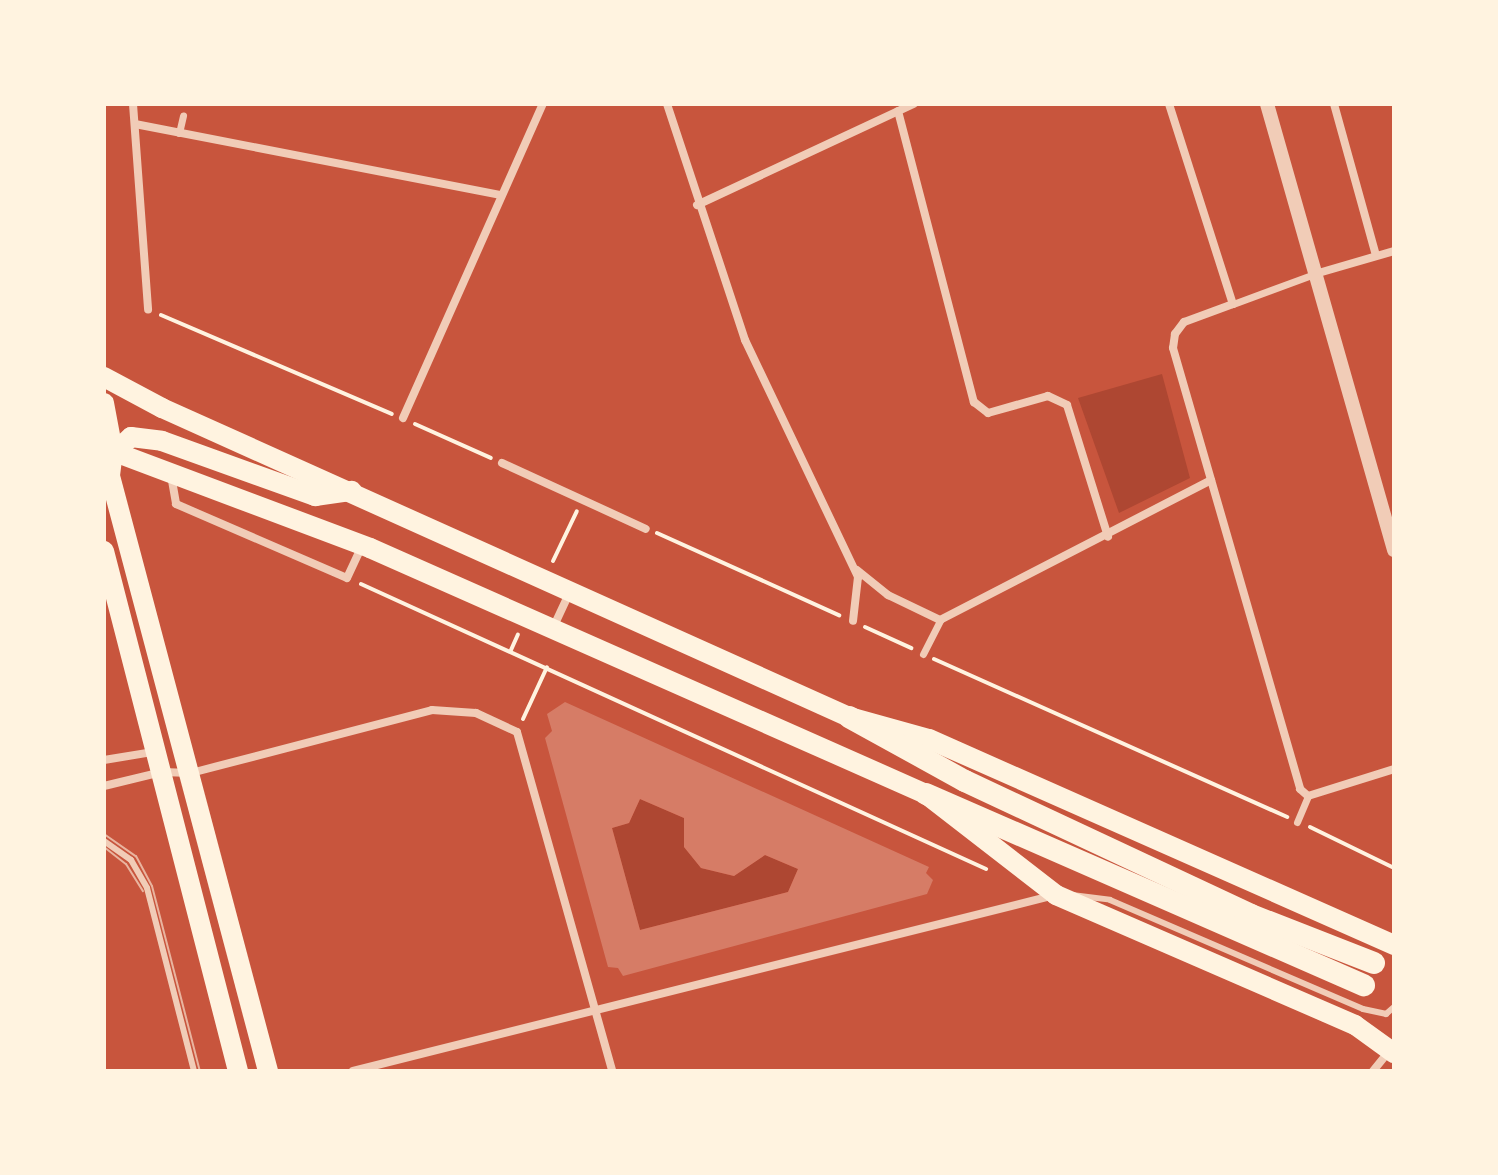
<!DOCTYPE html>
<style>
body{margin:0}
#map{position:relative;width:1498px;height:1175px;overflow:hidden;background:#c8553d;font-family:Rubik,sans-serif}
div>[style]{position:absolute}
.green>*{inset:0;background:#ae4732}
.building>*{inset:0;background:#d67c66}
.path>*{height:4px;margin:-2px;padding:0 2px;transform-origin:2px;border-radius:2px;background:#fff3e0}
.service>*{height:6px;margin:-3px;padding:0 3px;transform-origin:3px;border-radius:3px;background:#f1ccb7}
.pedestrian>*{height:7px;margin:-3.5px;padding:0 3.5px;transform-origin:3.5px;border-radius:3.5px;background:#f1ccb7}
.minor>*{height:8px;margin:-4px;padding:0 4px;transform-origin:4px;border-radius:4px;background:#f1ccb7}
.tertiary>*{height:14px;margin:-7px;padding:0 7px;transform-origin:7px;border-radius:7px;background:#f1ccb7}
.primary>*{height:20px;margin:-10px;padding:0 10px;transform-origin:10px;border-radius:10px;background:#fff3e0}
.trunk>*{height:22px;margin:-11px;padding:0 11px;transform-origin:11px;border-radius:11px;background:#fff3e0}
.tram>*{height:2px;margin:-1px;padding:0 1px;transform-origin:1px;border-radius:1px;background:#e9b49f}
span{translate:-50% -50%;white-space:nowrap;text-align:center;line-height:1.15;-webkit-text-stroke:7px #fff3e0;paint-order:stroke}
.frame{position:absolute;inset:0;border:106px solid #fff3e0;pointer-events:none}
</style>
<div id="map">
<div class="green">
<div style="clip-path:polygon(1162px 374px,1190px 478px,1119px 513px,1078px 398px)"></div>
<div style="clip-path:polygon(640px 799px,684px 818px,684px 847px,701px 868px,734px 876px,765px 855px,798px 869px,788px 892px,640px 930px,612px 828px,629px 823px)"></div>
</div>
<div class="building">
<div style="clip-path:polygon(evenodd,565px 702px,929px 867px,926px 873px,933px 880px,927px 894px,623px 976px,618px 968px,608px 967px,545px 738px,552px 731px,547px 714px,565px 702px,640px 799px,684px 818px,684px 847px,701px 868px,734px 876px,765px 855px,798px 869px,788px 892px,640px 930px,612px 828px,629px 823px,640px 799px)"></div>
</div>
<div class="path">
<div style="left:161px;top:315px;width:251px;rotate:23.2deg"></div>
<div style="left:415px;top:424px;width:83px;rotate:24.1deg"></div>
<div style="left:657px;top:533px;width:200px;rotate:24.3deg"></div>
<div style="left:553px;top:561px;width:55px;rotate:-64.4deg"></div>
<div style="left:361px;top:584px;width:687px;rotate:24.51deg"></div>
<div style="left:865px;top:627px;width:51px;rotate:24.5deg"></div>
<div style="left:511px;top:650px;width:17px;rotate:-66deg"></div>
<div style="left:934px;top:659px;width:387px;rotate:24.1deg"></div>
<div style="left:523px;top:719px;width:57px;rotate:-65.2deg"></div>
<div style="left:1310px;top:827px;width:93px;rotate:26deg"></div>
</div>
<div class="service">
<div style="left:104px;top:841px;width:33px;rotate:35deg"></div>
<div style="left:131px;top:860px;width:32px;rotate:60deg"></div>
<div style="left:147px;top:888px;width:189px;rotate:75.6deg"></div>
<div style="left:1072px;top:895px;width:38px;rotate:7deg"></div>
<div style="left:1110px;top:900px;width:275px;rotate:23.3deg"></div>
<div style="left:1363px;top:1009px;width:24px;rotate:12deg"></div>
<div style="left:1386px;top:1014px;width:11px;rotate:-41deg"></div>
</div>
<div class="pedestrian">
<div style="left:179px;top:133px;width:18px;rotate:-77deg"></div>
<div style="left:1233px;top:304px;width:86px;rotate:-20.3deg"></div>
<div style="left:923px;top:654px;width:38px;rotate:-63deg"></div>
<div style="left:1297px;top:822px;width:28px;rotate:-67deg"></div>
</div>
<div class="minor">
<div style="left:133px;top:104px;width:206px;rotate:85.8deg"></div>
<div style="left:667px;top:104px;width:249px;rotate:71.7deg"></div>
<div style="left:745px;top:340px;width:263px;rotate:64.5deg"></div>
<div style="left:858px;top:577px;width:44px;rotate:96.5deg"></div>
<div style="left:1169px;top:104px;width:210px;rotate:72.3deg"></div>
<div style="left:1233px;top:304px;width:52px;rotate:159.8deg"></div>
<div style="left:1184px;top:322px;width:15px;rotate:127deg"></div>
<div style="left:1175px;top:334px;width:14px;rotate:98deg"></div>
<div style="left:1173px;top:348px;width:459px;rotate:73.9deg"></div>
<div style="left:1300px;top:789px;width:11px;rotate:41deg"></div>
<div style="left:1308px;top:796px;width:90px;rotate:-17.4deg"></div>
<div style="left:1334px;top:104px;width:157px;rotate:74.5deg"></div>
<div style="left:898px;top:111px;width:301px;rotate:75.4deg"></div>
<div style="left:974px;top:402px;width:18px;rotate:38deg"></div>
<div style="left:988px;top:413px;width:62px;rotate:-15.8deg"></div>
<div style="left:1048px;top:396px;width:21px;rotate:25deg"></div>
<div style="left:1067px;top:405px;width:138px;rotate:72.7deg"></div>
<div style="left:135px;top:124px;width:373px;rotate:11deg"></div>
<div style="left:697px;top:205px;width:239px;rotate:-25deg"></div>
<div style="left:1315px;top:274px;width:82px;rotate:-16.2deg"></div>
<div style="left:403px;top:418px;width:344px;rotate:-66deg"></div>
<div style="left:502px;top:463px;width:158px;rotate:24.6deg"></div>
<div style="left:171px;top:475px;width:29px;rotate:80deg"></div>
<div style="left:176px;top:504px;width:186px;rotate:23.4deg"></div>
<div style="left:347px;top:578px;width:35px;rotate:-65deg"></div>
<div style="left:857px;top:570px;width:40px;rotate:39deg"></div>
<div style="left:888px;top:595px;width:58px;rotate:25.7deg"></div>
<div style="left:940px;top:620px;width:305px;rotate:-27.3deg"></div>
<div style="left:553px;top:628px;width:38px;rotate:-65deg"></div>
<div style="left:104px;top:760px;width:50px;rotate:-9.3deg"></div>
<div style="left:104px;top:786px;width:60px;rotate:-13.6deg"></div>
<div style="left:162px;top:772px;width:29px;rotate:2deg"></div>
<div style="left:191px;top:773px;width:249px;rotate:-14.6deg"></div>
<div style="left:432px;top:710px;width:44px;rotate:3.9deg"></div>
<div style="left:476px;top:713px;width:45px;rotate:24.9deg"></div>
<div style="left:517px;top:732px;width:352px;rotate:74.3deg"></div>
<div style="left:353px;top:1071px;width:720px;rotate:-14.07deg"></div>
<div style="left:1373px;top:1071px;width:27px;rotate:-51deg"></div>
</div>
<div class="tertiary">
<div style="left:1267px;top:104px;width:464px;rotate:74.1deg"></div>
</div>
<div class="primary">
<div style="left:104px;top:377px;width:66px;rotate:28.1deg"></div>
<div style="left:162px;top:408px;width:753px;rotate:24.22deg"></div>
<div style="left:849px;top:717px;width:83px;rotate:15.4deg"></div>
<div style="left:929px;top:739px;width:509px;rotate:23.89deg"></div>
<div style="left:104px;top:403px;width:49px;rotate:79.4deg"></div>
<div style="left:113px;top:451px;width:25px;rotate:97deg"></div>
<div style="left:110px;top:476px;width:616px;rotate:75.13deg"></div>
<div style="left:104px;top:448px;width:284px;rotate:20.6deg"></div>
<div style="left:370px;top:548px;width:608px;rotate:23.87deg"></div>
<div style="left:926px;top:794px;width:165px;rotate:37.8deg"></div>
<div style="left:1056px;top:895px;width:326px;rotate:23.5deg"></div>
<div style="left:1355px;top:1025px;width:48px;rotate:35.7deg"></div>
<div style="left:107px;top:458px;width:32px;rotate:-41deg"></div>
<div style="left:131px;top:437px;width:31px;rotate:7deg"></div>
<div style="left:162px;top:441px;width:163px;rotate:19.8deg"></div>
<div style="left:315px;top:496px;width:37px;rotate:-8deg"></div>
<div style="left:104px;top:551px;width:537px;rotate:75.55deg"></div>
</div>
<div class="trunk">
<div style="left:849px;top:717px;width:132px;rotate:28.9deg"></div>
<div style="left:965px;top:781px;width:316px;rotate:25.1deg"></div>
<div style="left:1251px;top:915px;width:132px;rotate:21.3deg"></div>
<div style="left:926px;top:794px;width:478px;rotate:23.6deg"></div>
</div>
<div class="tram">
<div style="left:104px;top:834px;width:39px;rotate:35deg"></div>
<div style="left:136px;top:856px;width:34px;rotate:62deg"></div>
<div style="left:152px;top:886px;width:191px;rotate:75.5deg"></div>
<div style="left:104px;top:847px;width:28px;rotate:38deg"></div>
<div style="left:126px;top:864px;width:32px;rotate:58deg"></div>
</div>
<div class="frame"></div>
</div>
